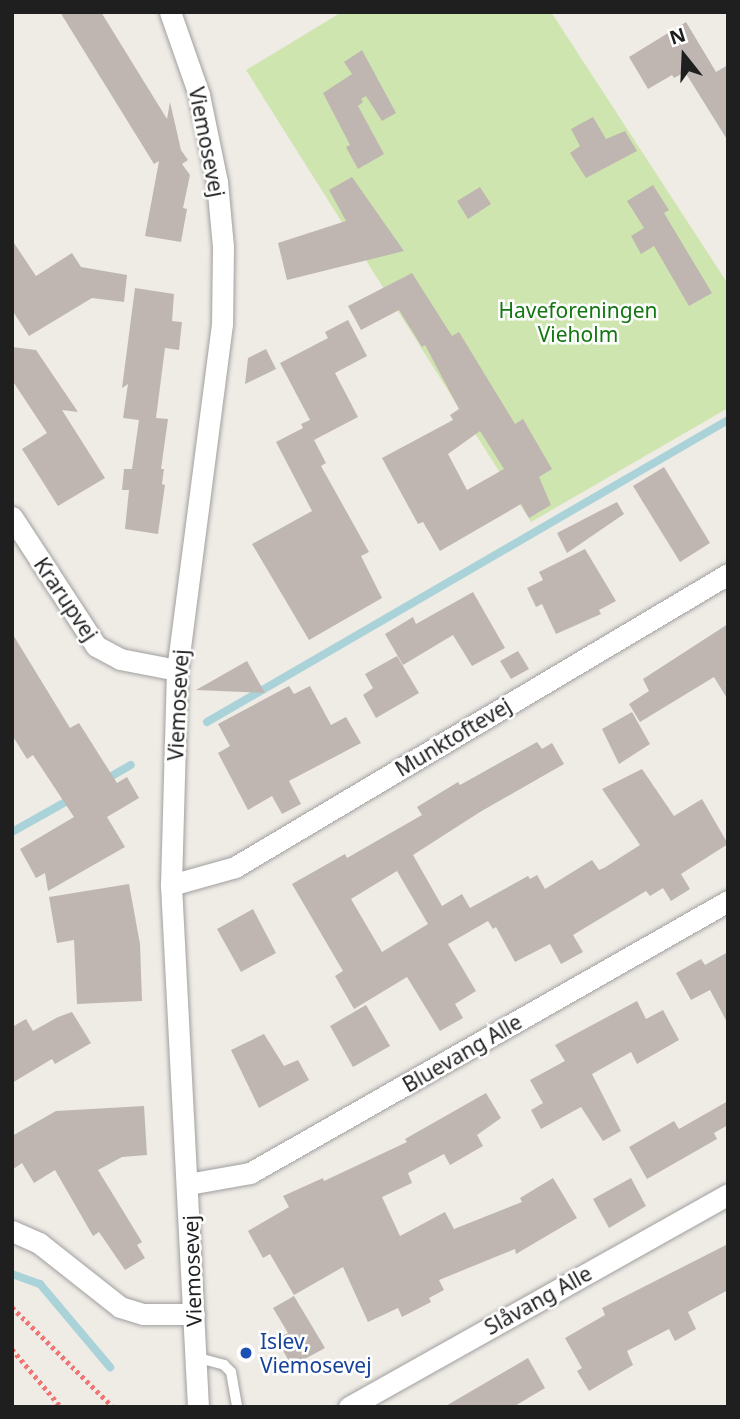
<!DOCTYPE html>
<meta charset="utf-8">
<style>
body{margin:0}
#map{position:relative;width:740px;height:1419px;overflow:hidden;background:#efebe5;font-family:"Noto Sans",sans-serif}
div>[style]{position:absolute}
.grass>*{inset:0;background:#cfe5af}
.stream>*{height:8px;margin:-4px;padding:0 4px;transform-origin:4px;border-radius:4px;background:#a9d3d9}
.building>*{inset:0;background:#bfb6b2}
.path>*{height:4.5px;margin-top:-2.25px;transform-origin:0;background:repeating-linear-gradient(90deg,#f07675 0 3.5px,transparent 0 7px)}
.roads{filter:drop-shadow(0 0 2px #a0a0a0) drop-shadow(0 0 2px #a0a0a0)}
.lane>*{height:10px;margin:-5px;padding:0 5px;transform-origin:5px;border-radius:5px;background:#fff}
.street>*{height:21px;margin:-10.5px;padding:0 10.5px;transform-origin:10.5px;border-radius:10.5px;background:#fff}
.dots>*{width:19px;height:19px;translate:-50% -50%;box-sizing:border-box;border:4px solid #fff;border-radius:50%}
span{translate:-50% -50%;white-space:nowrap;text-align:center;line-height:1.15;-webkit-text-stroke:5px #fff;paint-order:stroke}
.street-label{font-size:21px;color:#1f1f1f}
.park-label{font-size:21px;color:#147613}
.transit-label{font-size:21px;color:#164399}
.left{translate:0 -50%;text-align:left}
.frame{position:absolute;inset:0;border:14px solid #1f1f1f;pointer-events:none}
.north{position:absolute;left:649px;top:21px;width:70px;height:70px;-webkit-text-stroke:5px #fff;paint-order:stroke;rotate:342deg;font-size:19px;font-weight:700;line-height:28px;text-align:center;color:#1f1f1f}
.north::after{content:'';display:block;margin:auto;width:24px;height:32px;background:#1f1f1f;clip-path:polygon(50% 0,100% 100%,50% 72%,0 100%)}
</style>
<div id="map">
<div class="grass">
<div style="clip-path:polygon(342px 12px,551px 12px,728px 284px,728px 408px,531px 522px,246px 70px)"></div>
</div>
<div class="stream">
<div style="left:207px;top:722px;width:602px;rotate:-30.1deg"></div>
<div style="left:103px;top:781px;width:32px;rotate:-30deg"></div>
<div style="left:12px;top:832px;width:71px;rotate:-29.4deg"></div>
<div style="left:12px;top:1274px;width:30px;rotate:20deg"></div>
<div style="left:40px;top:1284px;width:109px;rotate:49.9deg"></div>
</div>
<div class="building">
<div style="clip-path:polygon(60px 12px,101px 12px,167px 119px,170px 102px,181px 150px,188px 160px,182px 164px,190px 175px,183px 208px,187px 209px,181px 242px,145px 236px,159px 161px,154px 164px)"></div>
<div style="clip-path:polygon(686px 22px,716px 72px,728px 65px,728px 141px,685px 72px,674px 78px,672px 75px,648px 89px,629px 57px)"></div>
<div style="clip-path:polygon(362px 50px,396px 113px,382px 121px,366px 96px,361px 99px,363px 102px,358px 106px,384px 154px,358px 169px,346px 147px,350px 145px,323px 93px,352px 74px,344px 62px)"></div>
<div style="clip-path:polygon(593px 117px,606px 139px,625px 131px,637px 151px,586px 178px,570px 153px,580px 146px,571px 129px)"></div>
<div style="clip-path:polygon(352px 177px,404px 251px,287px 280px,278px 243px,346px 221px,329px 190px)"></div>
<div style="clip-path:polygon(653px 185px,669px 210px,664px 213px,712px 293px,689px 306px,654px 246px,641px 254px,631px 236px,644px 228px,627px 201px)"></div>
<div style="clip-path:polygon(480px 187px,491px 204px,468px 219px,457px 201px)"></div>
<div style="clip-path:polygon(12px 240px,36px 276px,72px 253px,81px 267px,127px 275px,124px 302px,92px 298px,29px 336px,12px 310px)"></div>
<div style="clip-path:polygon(evenodd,412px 273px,452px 336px,459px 332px,515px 424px,523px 419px,552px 469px,539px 477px,551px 505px,529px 518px,521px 504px,440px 551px,423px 522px,418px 524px,382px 458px,453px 420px,450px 415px,459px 409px,425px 345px,422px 347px,399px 310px,361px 330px,348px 306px,412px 273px,480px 431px,504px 469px,467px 490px,448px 454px,480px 431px)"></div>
<div style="clip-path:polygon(135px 288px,174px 294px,172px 321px,182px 322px,179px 350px,165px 348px,156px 418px,168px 419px,161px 469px,164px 469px,162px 484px,165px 485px,158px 534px,125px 529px,129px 490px,122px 490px,124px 469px,132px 469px,139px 420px,123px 418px,128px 384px,122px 388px)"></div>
<div style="clip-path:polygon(348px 320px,367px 356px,335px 373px,358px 417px,314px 440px,326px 463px,321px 466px,369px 552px,361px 556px,382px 598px,309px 640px,252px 544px,312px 511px,276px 442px,303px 428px,301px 424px,310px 420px,280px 363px,328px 338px,325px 332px)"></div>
<div style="clip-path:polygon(12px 347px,36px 350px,78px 412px,62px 410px,105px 478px,58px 506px,22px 449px,47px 433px,12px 380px)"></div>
<div style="clip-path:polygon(266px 349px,276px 369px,245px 384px,248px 358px)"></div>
<div style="clip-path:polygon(664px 467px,710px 543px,680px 562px,633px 486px)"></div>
<div style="clip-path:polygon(617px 502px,624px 514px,567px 553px,557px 533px)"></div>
<div style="clip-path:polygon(585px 549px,616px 601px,599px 610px,601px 614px,556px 634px,542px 604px,536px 607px,527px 588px,543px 580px,539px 572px)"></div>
<div style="clip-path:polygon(473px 592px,505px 648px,472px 666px,453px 635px,403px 665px,385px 634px,413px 617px,416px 624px)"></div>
<div style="clip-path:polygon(728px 624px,728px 700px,714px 677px,640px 722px,629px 704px,649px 691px,643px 679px)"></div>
<div style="clip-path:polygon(12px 633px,70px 728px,79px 723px,117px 783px,127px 777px,139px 798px,107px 817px,125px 847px,48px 891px,45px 873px,36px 878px,20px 849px,74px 817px,33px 755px,27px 759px,12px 735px)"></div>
<div style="clip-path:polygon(518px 651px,529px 669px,511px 679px,500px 661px)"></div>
<div style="clip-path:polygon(397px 656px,419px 693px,376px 718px,363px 695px,373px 688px,365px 674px)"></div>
<div style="clip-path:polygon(247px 661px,265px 693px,196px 690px)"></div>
<div style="clip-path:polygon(289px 686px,294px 694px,310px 686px,331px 725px,346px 717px,361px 743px,289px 781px,301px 804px,282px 814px,272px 796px,248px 810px,218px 753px,230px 746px,218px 724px)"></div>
<div style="clip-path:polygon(632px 712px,650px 744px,619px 764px,602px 729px)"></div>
<div style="clip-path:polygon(evenodd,537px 742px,542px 749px,552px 743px,564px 764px,480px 812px,413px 855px,442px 906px,462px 894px,470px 908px,528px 876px,530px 879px,537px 875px,545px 889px,592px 860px,599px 870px,604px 868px,640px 845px,602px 789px,642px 769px,674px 816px,702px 799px,728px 844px,681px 874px,690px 889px,671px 901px,663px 888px,650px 896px,646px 891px,573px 935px,583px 952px,561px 964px,550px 944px,515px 962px,496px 927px,493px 929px,488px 921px,448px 944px,476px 991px,455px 1004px,463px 1018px,440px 1031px,407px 977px,354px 1009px,335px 976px,343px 971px,292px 884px,345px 854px,347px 858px,422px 815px,417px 807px,458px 782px,460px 785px,537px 742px,397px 871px,428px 924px,382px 952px,351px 899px,397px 871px)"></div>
<div style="clip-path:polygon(129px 884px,140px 944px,142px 1001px,77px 1004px,74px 940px,57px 943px,49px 897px)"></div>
<div style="clip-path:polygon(253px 909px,276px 953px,241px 972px,217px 929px)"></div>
<div style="clip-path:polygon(728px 952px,728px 1024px,710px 990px,691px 1000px,676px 973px,701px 959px,705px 965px)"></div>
<div style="clip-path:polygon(637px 1001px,646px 1019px,663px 1010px,679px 1040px,637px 1064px,631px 1052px,592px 1074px,621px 1131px,603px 1141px,581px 1107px,541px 1129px,531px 1110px,543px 1103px,530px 1080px,565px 1061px,555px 1045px)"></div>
<div style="clip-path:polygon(366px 1005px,390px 1046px,353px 1067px,330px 1026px)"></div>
<div style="clip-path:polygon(72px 1012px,91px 1043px,55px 1064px,52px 1059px,12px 1083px,12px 1027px,26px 1019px,33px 1031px,58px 1017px)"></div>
<div style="clip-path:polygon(264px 1034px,284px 1066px,298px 1060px,309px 1080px,259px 1108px,231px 1050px)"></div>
<div style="clip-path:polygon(486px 1093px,501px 1118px,477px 1135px,483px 1146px,450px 1165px,444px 1154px,408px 1173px,412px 1183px,382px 1197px,400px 1236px,445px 1212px,454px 1229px,522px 1202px,520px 1198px,553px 1178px,577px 1218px,516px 1254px,515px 1249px,439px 1280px,444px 1290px,429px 1298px,431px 1302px,402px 1317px,398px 1308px,368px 1322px,343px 1267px,294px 1295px,270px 1254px,263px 1258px,248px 1231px,289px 1207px,283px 1196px,323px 1178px,324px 1181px,407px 1142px,405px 1139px)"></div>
<div style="clip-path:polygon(728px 1101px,728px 1125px,714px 1133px,717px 1139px,647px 1179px,629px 1147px,674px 1121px,679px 1129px)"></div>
<div style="clip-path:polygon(144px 1106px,147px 1155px,122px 1157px,98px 1170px,142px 1242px,137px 1245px,145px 1258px,125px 1270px,99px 1232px,93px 1236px,55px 1170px,34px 1183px,22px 1163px,12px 1170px,12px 1136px,56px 1111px)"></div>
<div style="clip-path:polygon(631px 1178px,646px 1206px,609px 1228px,593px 1199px)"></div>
<div style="clip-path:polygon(728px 1244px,728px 1290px,688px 1312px,696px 1329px,675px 1341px,669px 1329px,627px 1351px,633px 1365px,589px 1391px,577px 1371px,582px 1368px,565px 1338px,605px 1315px,602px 1308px)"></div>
<div style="clip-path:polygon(294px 1296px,325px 1348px,292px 1366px,276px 1339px,288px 1333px,273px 1308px)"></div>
<div style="clip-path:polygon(528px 1358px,545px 1388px,513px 1407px,444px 1407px)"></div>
</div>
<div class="path">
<div style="left:12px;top:1307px;width:142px;rotate:44.7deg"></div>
<div style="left:12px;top:1349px;width:76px;rotate:49.8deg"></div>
</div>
<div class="roads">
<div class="lane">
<div style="left:195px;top:1357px;width:30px;rotate:15deg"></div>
<div style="left:224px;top:1365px;width:10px;rotate:45deg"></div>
<div style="left:231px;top:1372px;width:36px;rotate:80deg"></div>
</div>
<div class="street">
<div style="left:170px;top:12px;width:88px;rotate:70.7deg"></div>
<div style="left:199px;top:95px;width:89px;rotate:78.3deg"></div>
<div style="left:217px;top:182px;width:65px;rotate:84.7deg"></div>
<div style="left:223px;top:247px;width:77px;rotate:90.7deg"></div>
<div style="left:222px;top:324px;width:349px;rotate:97.4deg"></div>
<div style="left:177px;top:670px;width:215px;rotate:91.6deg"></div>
<div style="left:171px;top:885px;width:523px;rotate:87.04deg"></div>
<div style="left:12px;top:517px;width:154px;rotate:56.9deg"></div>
<div style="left:96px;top:646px;width:27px;rotate:28deg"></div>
<div style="left:120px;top:659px;width:58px;rotate:10.9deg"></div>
<div style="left:171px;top:885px;width:66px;rotate:-15.7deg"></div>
<div style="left:235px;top:867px;width:573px;rotate:-30.72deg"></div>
<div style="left:188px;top:1184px;width:63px;rotate:-10.1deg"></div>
<div style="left:250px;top:1173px;width:550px;rotate:-29.64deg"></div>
<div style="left:12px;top:1231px;width:30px;rotate:24deg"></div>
<div style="left:39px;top:1243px;width:103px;rotate:38.3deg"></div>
<div style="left:120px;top:1307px;width:24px;rotate:17deg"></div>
<div style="left:143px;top:1314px;width:51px"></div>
<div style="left:349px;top:1407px;width:435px;rotate:-29.3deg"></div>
</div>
</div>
<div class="dots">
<div style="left:246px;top:1353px;background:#1a4fb4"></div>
</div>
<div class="street-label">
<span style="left:207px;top:142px;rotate:79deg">Viemosevej</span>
<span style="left:66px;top:599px;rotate:56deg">Krarupvej</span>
<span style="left:178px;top:705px;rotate:-87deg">Viemosevej</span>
<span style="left:453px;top:737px;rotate:-31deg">Munktoftevej</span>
<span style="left:462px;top:1053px;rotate:-30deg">Bluevang Alle</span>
<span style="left:192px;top:1271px;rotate:-92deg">Viemosevej</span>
<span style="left:538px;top:1300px;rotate:-29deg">Slåvang Alle</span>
</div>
<div class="park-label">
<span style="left:578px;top:322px">Haveforeningen<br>Vieholm</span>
</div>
<div class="transit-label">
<span class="left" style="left:260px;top:1353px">Islev,<br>Viemosevej</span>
</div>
<div class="frame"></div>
<div class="north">N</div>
</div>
